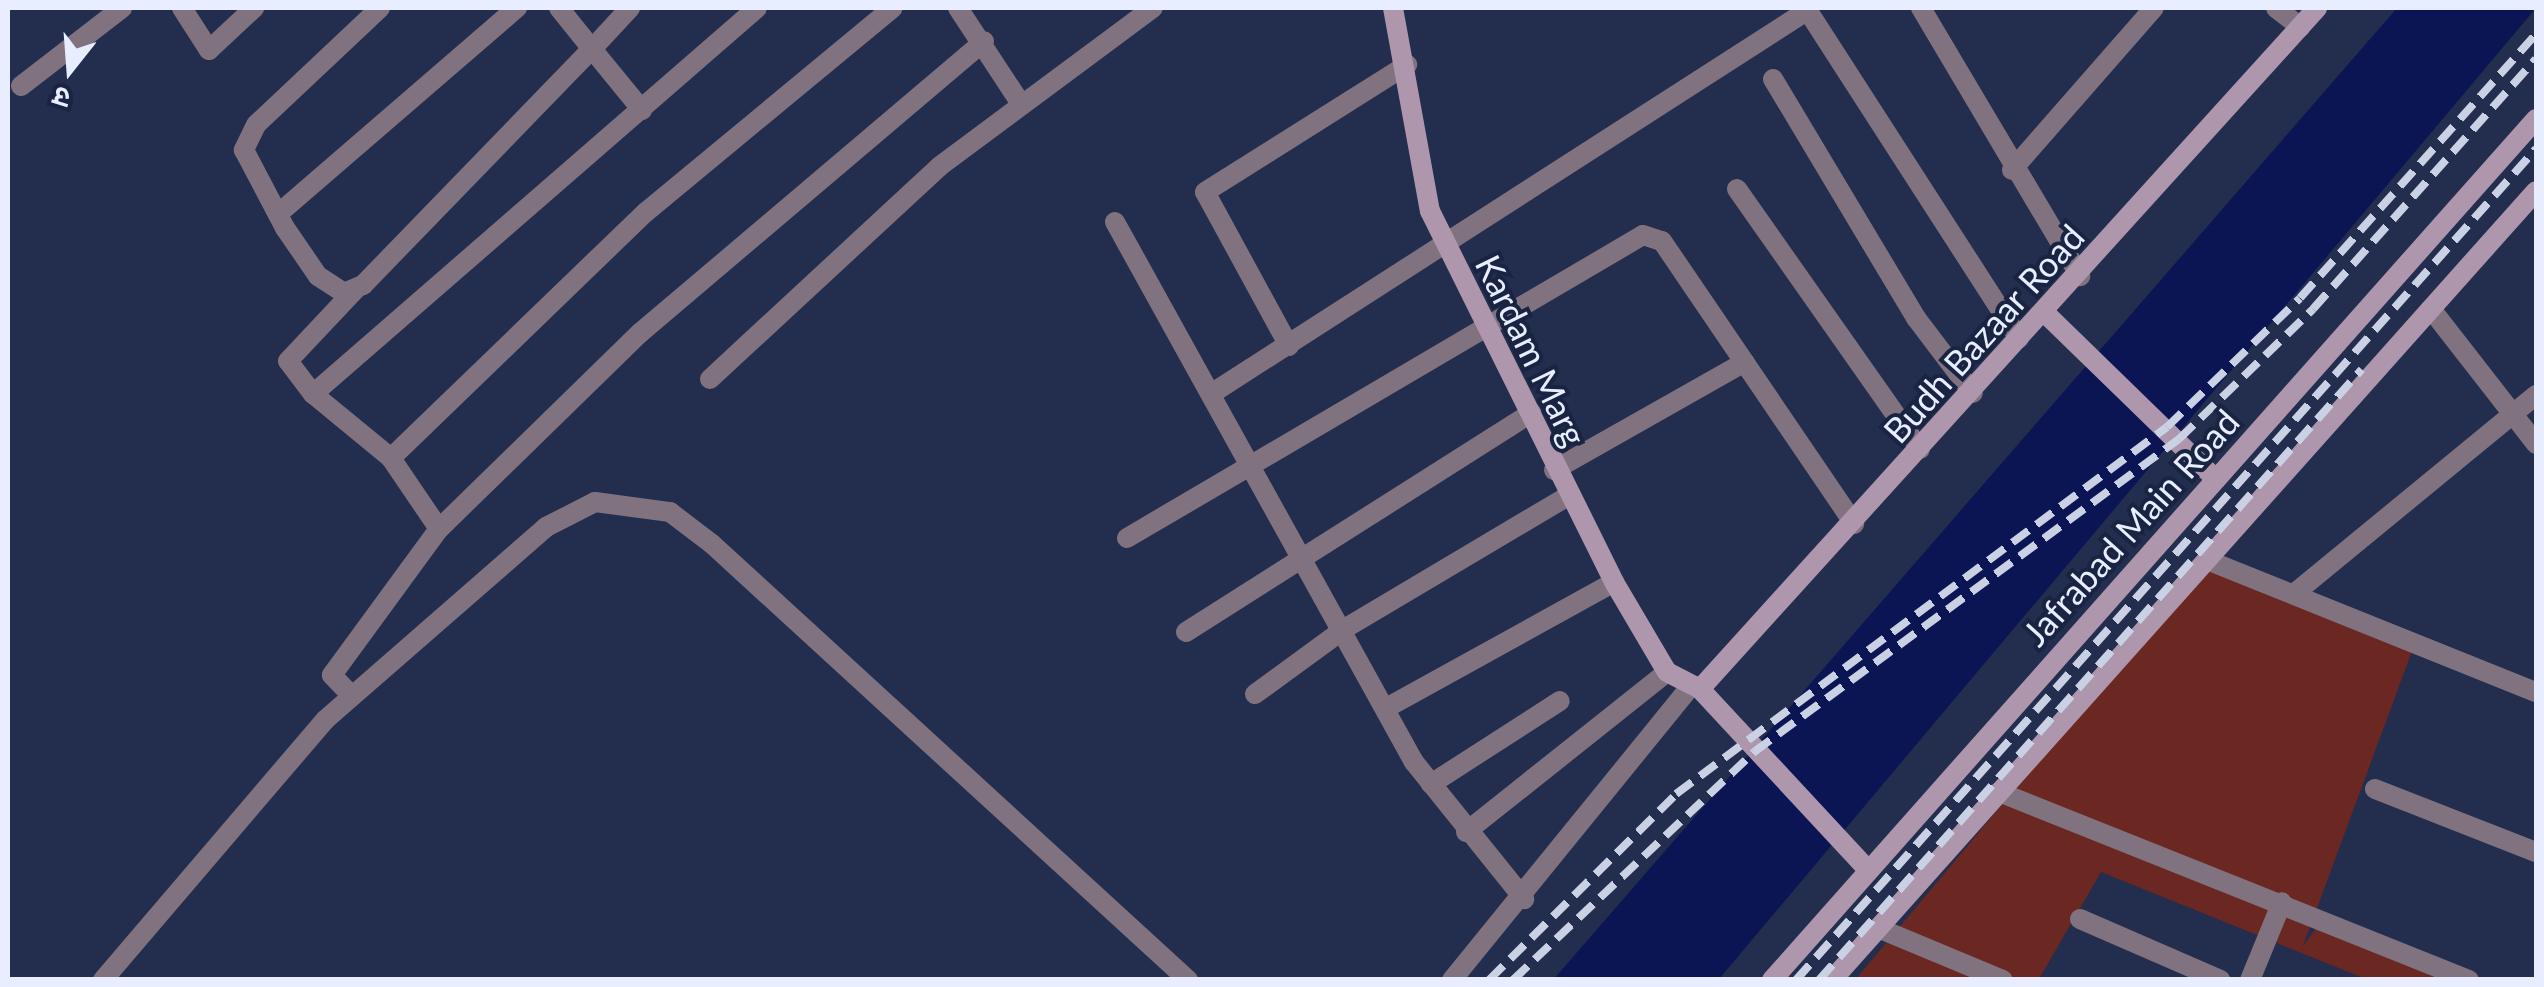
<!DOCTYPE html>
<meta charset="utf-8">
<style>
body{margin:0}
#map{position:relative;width:2544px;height:987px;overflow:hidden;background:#232d4d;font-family:Lato,"Noto Sans Devanagari",sans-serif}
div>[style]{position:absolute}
.green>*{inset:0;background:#6b2721}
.water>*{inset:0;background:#0b1554}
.street>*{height:20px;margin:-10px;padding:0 10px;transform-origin:10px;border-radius:10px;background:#80727f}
.secondary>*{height:20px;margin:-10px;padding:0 10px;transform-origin:10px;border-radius:10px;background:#ae97ad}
.rail>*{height:8px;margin-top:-4px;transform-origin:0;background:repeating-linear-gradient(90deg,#cad1e4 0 20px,transparent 0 30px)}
span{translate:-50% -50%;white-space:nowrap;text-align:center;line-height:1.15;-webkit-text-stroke:8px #192342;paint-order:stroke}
.street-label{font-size:35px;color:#e8eeff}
.frame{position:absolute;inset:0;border:10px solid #e8eeff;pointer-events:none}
.north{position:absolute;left:20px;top:20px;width:100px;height:100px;-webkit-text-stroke:8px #192342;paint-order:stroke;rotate:197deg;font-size:28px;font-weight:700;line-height:40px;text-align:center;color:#e8eeff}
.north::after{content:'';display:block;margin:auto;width:35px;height:45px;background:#e8eeff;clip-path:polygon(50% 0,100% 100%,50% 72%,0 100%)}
</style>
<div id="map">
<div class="green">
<div style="clip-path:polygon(2207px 560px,2415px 643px,2303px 946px,2323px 919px,2469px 979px,2366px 979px,2101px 872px,2039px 979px,1855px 980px)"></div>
</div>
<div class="water">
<div style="clip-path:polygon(2397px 8px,2536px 8px,1719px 979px,1553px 980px)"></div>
</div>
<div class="street">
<div style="left:182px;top:8px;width:50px;rotate:57.3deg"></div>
<div style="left:209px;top:50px;width:62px;rotate:-43deg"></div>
<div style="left:380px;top:8px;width:170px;rotate:136.7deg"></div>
<div style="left:256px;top:125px;width:28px;rotate:116deg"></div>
<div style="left:244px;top:150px;width:88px;rotate:62.3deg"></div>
<div style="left:285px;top:228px;width:58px;rotate:55.5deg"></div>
<div style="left:318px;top:276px;width:31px;rotate:33deg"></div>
<div style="left:344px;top:293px;width:21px;rotate:-23deg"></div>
<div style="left:363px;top:285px;width:329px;rotate:-45.9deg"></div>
<div style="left:592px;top:49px;width:79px;rotate:50.7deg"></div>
<div style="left:559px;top:8px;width:53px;rotate:51.2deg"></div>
<div style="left:592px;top:49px;width:56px;rotate:-47.2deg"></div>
<div style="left:958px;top:8px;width:111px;rotate:56.7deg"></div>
<div style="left:1806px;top:8px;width:393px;rotate:57.2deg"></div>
<div style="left:1921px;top:8px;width:312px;rotate:59.3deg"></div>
<div style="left:2276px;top:8px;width:31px;rotate:38deg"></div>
<div style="left:1773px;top:79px;width:279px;rotate:59.1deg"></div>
<div style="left:1916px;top:318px;width:94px;rotate:52.8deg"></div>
<div style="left:21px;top:86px;width:128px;rotate:-37.7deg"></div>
<div style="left:2012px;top:170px;width:215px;rotate:-48.8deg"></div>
<div style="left:1737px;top:189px;width:318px;rotate:54.9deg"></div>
<div style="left:278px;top:214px;width:316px;rotate:-40.8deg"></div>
<div style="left:1115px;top:222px;width:617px;rotate:61.03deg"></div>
<div style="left:1414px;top:762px;width:176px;rotate:51.2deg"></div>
<div style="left:2431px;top:309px;width:171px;rotate:52.1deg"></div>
<div style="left:1289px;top:346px;width:175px;rotate:-118.6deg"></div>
<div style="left:1205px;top:192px;width:239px;rotate:-32.2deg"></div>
<div style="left:710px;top:379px;width:313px;rotate:-42.8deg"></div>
<div style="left:940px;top:166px;width:265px;rotate:-36.6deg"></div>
<div style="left:1214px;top:392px;width:706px;rotate:-32.74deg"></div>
<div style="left:313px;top:394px;width:588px;rotate:-41deg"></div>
<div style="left:391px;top:458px;width:354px;rotate:-44deg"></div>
<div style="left:646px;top:212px;width:320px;rotate:-39.6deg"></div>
<div style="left:1554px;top:470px;width:219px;rotate:-29.5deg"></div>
<div style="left:439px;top:529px;width:281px;rotate:-44.3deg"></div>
<div style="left:640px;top:333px;width:451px;rotate:-40.3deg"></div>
<div style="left:1127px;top:538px;width:598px;rotate:-30.42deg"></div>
<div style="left:1643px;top:235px;width:20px;rotate:18deg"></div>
<div style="left:1662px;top:241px;width:342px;rotate:55.8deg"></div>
<div style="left:2207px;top:560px;width:354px;rotate:21.9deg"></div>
<div style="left:2295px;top:593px;width:312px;rotate:-39.4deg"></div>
<div style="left:1186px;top:632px;width:409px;rotate:-32.4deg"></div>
<div style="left:1255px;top:694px;width:110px;rotate:-36.1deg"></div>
<div style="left:1344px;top:629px;width:263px;rotate:-30.7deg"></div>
<div style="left:352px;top:696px;width:29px;rotate:-134deg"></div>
<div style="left:332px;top:675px;width:181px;rotate:-53.8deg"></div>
<div style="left:439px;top:529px;width:86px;rotate:-124.1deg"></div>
<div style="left:391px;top:458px;width:101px;rotate:-140.6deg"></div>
<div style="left:313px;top:394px;width:41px;rotate:-127.1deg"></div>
<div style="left:288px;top:361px;width:98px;rotate:-46.7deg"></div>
<div style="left:1388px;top:707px;width:258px;rotate:-28.9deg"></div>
<div style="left:1431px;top:784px;width:153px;rotate:-32.8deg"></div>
<div style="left:2375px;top:789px;width:173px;rotate:21.4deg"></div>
<div style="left:1999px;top:792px;width:506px;rotate:21.8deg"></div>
<div style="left:1466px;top:832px;width:257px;rotate:-38.5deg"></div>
<div style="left:2080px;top:919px;width:153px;rotate:23.5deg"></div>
<div style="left:1878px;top:928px;width:135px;rotate:22.6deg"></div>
<div style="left:103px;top:980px;width:342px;rotate:-49.5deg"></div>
<div style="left:325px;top:720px;width:293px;rotate:-41.1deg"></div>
<div style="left:546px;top:527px;width:55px;rotate:-27deg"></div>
<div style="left:595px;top:502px;width:76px;rotate:7.6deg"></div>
<div style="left:670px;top:512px;width:53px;rotate:37.3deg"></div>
<div style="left:712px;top:544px;width:646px;rotate:42.49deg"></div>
<div style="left:1452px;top:980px;width:379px;rotate:-50.9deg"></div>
<div style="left:2250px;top:980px;width:84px;rotate:-67.7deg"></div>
</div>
<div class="secondary">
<div style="left:1393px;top:8px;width:206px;rotate:79.7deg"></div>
<div style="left:1430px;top:211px;width:414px;rotate:63.6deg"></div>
<div style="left:1614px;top:582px;width:104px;rotate:59.5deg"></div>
<div style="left:1667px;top:672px;width:37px;rotate:27deg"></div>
<div style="left:1700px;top:689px;width:919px;rotate:-47.82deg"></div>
<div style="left:2044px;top:312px;width:240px;rotate:44.2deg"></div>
<div style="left:1700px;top:689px;width:247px;rotate:47.1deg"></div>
<div style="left:1772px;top:980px;width:1151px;rotate:-48.42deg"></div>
<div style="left:1832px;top:980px;width:1057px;rotate:-48.26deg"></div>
</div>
<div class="rail">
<div style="left:1489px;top:980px;width:264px;rotate:-44.8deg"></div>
<div style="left:1676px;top:794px;width:613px;rotate:-36.78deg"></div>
<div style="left:2167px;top:427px;width:185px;rotate:-44.1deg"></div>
<div style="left:2300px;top:298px;width:354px;rotate:-48.2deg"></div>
<div style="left:1513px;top:980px;width:332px;rotate:-43.4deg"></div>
<div style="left:1754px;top:752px;width:528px;rotate:-36.37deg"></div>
<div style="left:2179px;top:439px;width:187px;rotate:-44.1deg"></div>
<div style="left:2313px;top:309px;width:335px;rotate:-48.3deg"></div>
<div style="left:1796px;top:980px;width:1113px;rotate:-48.32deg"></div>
<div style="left:1819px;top:980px;width:817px;rotate:-48.37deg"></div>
</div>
<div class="street-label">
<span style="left:1983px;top:333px;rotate:-48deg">Budh Bazaar Road</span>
<span style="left:1532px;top:350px;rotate:64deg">Kardam Marg</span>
<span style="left:2130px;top:527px;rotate:-48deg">Jafrabad Main Road</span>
</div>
<div class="frame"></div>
<div class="north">उ</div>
</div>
